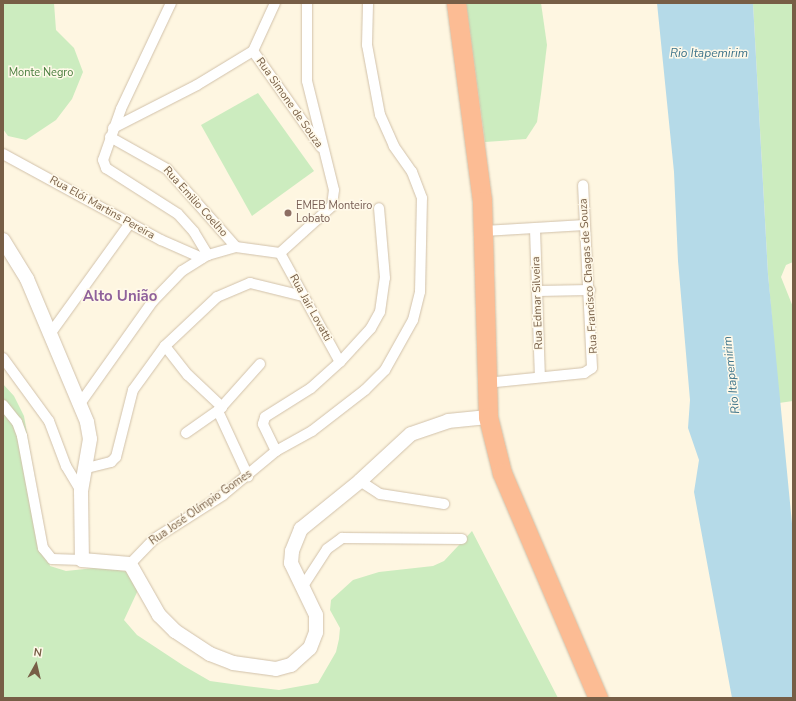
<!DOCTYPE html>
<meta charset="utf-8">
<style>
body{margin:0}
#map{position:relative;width:796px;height:701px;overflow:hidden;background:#fef6e1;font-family:"Nunito Sans",sans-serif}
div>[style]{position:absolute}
.green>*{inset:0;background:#ccecbf}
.water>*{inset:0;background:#b5dae8}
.roads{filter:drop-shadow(0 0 1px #d1c1aa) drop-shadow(0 0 1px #d1c1aa)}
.street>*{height:10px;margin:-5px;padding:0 5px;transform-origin:5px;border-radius:5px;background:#fff}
.secondary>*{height:14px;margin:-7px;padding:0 7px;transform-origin:7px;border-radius:7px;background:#fff}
.highway>*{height:19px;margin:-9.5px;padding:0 9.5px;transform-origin:9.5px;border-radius:9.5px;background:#fcbc94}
.dots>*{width:11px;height:11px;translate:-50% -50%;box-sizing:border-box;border:2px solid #fff9e9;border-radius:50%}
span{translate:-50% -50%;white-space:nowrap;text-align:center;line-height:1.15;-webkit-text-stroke:3px #fff9e9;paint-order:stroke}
.park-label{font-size:11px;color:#497e3e}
.street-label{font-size:11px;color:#775e46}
.education-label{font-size:11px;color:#785e54}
.left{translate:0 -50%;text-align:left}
.water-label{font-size:12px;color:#3f758b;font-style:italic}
.district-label{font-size:15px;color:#8f619b;font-weight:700}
.frame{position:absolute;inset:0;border:4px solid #775e46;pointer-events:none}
.north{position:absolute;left:16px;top:645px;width:40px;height:40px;-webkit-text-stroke:3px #fff9e9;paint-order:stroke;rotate:8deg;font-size:11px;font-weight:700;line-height:16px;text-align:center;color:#775e46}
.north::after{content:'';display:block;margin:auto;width:14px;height:18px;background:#775e46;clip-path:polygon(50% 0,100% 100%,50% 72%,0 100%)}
</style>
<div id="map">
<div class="green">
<div style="clip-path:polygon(3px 3px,54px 3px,56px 30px,74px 48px,83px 72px,72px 99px,56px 120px,26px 140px,8px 136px,3px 129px)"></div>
<div style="clip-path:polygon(466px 3px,541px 3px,547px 45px,541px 94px,537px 122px,526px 139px,485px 142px)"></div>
<div style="clip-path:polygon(753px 3px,793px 3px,793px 262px,786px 265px,781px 277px,793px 307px,793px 401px,779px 403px,768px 274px)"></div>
<div style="clip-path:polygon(258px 93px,314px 171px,252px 216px,201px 125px)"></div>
<div style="clip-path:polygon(3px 384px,14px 396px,24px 416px,50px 566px,66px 571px,104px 567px,128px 572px,139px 588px,124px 620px,137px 635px,184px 666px,210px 681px,246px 686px,279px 690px,318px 683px,336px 652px,339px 639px,340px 628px,330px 610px,331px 600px,353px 580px,379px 572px,433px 566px,444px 561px,472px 531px,558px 698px,3px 698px)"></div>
</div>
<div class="water">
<div style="clip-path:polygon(657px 3px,753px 3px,768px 274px,793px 534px,793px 698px,732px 698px,694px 492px,699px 460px,688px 428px,690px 400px,678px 261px,674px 172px)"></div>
</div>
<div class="roads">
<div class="street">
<div style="left:171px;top:3px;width:117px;rotate:115.3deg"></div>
<div style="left:121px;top:109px;width:54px;rotate:109.4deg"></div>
<div style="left:103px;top:160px;width:9px;rotate:69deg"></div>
<div style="left:106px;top:168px;width:85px;rotate:32.6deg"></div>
<div style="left:178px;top:214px;width:24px;rotate:48deg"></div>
<div style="left:194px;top:232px;width:27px;rotate:59deg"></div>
<div style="left:253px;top:51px;width:118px;rotate:54.7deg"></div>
<div style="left:113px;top:128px;width:94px;rotate:-27.1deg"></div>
<div style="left:197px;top:85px;width:66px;rotate:-31.3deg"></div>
<div style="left:253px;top:51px;width:53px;rotate:-65.4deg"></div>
<div style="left:110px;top:137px;width:65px;rotate:29.3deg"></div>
<div style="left:167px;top:169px;width:104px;rotate:48.5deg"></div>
<div style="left:3px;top:154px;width:180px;rotate:28.6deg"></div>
<div style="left:161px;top:240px;width:45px;rotate:23.7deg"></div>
<div style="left:535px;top:229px;width:148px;rotate:88.1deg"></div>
<div style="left:484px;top:231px;width:101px;rotate:-3.4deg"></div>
<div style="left:280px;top:253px;width:124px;rotate:61.2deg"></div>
<div style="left:538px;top:291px;width:52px;rotate:-1.1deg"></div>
<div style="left:50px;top:334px;width:137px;rotate:-54.2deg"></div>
<div style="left:165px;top:346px;width:37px;rotate:52deg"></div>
<div style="left:188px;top:375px;width:47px;rotate:43.3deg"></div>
<div style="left:3px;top:358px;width:78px;rotate:53.9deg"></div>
<div style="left:49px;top:421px;width:48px;rotate:69.3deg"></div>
<div style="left:66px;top:466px;width:29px;rotate:59deg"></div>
<div style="left:486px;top:383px;width:99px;rotate:-5.8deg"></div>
<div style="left:584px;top:373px;width:9px;rotate:-32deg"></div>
<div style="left:592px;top:368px;width:183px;rotate:-92.8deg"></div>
<div style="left:3px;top:405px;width:22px;rotate:51deg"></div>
<div style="left:17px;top:422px;width:15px;rotate:70deg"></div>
<div style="left:22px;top:436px;width:114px;rotate:79.4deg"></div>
<div style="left:43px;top:548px;width:14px;rotate:51deg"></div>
<div style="left:52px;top:559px;width:30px;rotate:2deg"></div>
<div style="left:79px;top:405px;width:128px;rotate:-54.6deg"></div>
<div style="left:153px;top:301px;width:42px;rotate:-46deg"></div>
<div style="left:182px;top:271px;width:31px;rotate:-32deg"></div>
<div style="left:208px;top:255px;width:29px;rotate:-16deg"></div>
<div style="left:236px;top:247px;width:44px;rotate:7.8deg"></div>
<div style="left:280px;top:253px;width:70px;rotate:-42.1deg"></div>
<div style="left:332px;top:206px;width:16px;rotate:-83deg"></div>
<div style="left:334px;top:190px;width:112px;rotate:-103.9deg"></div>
<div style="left:307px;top:81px;width:78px;rotate:-90deg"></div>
<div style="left:218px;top:411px;width:72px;rotate:65.2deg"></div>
<div style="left:186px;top:433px;width:39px;rotate:-35deg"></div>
<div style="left:218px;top:411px;width:63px;rotate:-48.2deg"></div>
<div style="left:276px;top:451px;width:30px;rotate:-116deg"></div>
<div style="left:263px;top:424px;width:7px;rotate:-74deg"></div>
<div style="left:265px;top:417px;width:54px;rotate:-32.2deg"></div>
<div style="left:311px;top:388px;width:39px;rotate:-42deg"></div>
<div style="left:340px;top:362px;width:46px;rotate:-47.6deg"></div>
<div style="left:371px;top:328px;width:18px;rotate:-61deg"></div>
<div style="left:380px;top:312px;width:34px;rotate:-82deg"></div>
<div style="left:385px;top:278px;width:70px;rotate:-94.9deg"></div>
<div style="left:87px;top:468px;width:25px;rotate:-14deg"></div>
<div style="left:111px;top:462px;width:7px;rotate:-45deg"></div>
<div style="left:116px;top:457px;width:69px;rotate:-75.8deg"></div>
<div style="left:133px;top:390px;width:54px;rotate:-54deg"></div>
<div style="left:165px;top:346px;width:71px;rotate:-43.3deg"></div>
<div style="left:217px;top:297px;width:36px;rotate:-23deg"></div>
<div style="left:250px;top:283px;width:55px;rotate:13.8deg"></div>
<div style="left:360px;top:481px;width:24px;rotate:33deg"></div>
<div style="left:380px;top:494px;width:65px;rotate:8.9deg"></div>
<div style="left:130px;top:564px;width:35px;rotate:-46deg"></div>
<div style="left:154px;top:539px;width:82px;rotate:-32.5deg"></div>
<div style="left:223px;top:495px;width:69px;rotate:-39.7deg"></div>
<div style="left:276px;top:451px;width:41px;rotate:-29.1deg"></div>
<div style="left:312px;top:431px;width:67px;rotate:-37.7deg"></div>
<div style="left:365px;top:390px;width:28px;rotate:-45deg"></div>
<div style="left:385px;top:370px;width:57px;rotate:-60.8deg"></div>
<div style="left:413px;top:320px;width:29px;rotate:-76deg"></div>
<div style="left:420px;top:292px;width:94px;rotate:-88.8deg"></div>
<div style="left:422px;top:198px;width:28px;rotate:-111deg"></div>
<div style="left:412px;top:172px;width:32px;rotate:-125deg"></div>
<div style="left:394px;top:146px;width:34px;rotate:-114deg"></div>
<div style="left:380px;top:115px;width:71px;rotate:-100.5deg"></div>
<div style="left:367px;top:45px;width:42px;rotate:-88.6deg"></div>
<div style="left:303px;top:586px;width:44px;rotate:-57deg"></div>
<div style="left:327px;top:549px;width:19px;rotate:-36deg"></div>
<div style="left:342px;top:538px;width:120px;rotate:0.5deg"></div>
</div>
<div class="secondary">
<div style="left:3px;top:240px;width:46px;rotate:58.4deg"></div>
<div style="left:27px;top:279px;width:155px;rotate:67.2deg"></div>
<div style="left:87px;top:422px;width:17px;rotate:80deg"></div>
<div style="left:90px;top:439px;width:53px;rotate:99.8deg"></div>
<div style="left:81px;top:491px;width:69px;rotate:89.2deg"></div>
<div style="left:82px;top:560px;width:48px;rotate:4.8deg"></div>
<div style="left:130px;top:564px;width:59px;rotate:60.4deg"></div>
<div style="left:159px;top:615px;width:23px;rotate:45deg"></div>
<div style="left:175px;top:631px;width:42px;rotate:33.3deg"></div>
<div style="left:210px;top:654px;width:25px;rotate:21deg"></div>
<div style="left:233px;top:663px;width:43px;rotate:7.9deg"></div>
<div style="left:276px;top:669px;width:16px;rotate:-15deg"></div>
<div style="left:291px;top:665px;width:25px;rotate:-42deg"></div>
<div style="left:310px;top:648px;width:17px;rotate:-69deg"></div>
<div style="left:316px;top:632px;width:17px;rotate:-90deg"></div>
<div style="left:316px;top:615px;width:58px;rotate:-115.7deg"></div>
<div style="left:291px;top:563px;width:12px;rotate:-85deg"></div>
<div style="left:292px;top:551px;width:24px;rotate:-68deg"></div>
<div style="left:301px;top:529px;width:76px;rotate:-39.1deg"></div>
<div style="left:360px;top:481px;width:69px;rotate:-42.7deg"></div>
<div style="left:411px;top:434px;width:39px;rotate:-19deg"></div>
<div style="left:448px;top:421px;width:40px;rotate:-5.7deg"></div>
</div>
<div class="highway">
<div style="left:456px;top:3px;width:200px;rotate:82.5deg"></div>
<div style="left:482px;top:201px;width:216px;rotate:88.4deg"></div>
<div style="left:488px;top:417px;width:58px;rotate:76deg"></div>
<div style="left:502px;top:473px;width:245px;rotate:66.9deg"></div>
</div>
</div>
<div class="dots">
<div style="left:288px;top:213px;background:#8d6e63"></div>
</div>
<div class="park-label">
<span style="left:41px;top:73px">Monte Negro</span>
</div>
<div class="street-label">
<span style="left:289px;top:103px;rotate:55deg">Rua Simone de Souza</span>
<span style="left:195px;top:202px;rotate:48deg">Rua Emilio Coelho</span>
<span style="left:102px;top:208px;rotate:29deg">Rua Elói Martins Pereira</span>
<span style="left:589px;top:276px;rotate:-94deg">Rua Francisco Chagas de Souza</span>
<span style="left:538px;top:303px;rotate:-92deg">Rua Edmar Silveira</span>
<span style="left:310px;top:308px;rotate:61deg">Rua Jair Lovatti</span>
<span style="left:201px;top:508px;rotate:-35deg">Rua José Olímpio Gomes</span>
</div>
<div class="education-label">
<span class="left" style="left:296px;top:213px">EMEB Monteiro<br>Lobato</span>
</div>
<div class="water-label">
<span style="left:709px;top:54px">Rio Itapemirim</span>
<span style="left:732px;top:375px;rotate:-96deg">Rio Itapemirim</span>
</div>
<div class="district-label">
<span style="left:120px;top:297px">Alto União</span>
</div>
<div class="frame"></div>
<div class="north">N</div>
</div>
